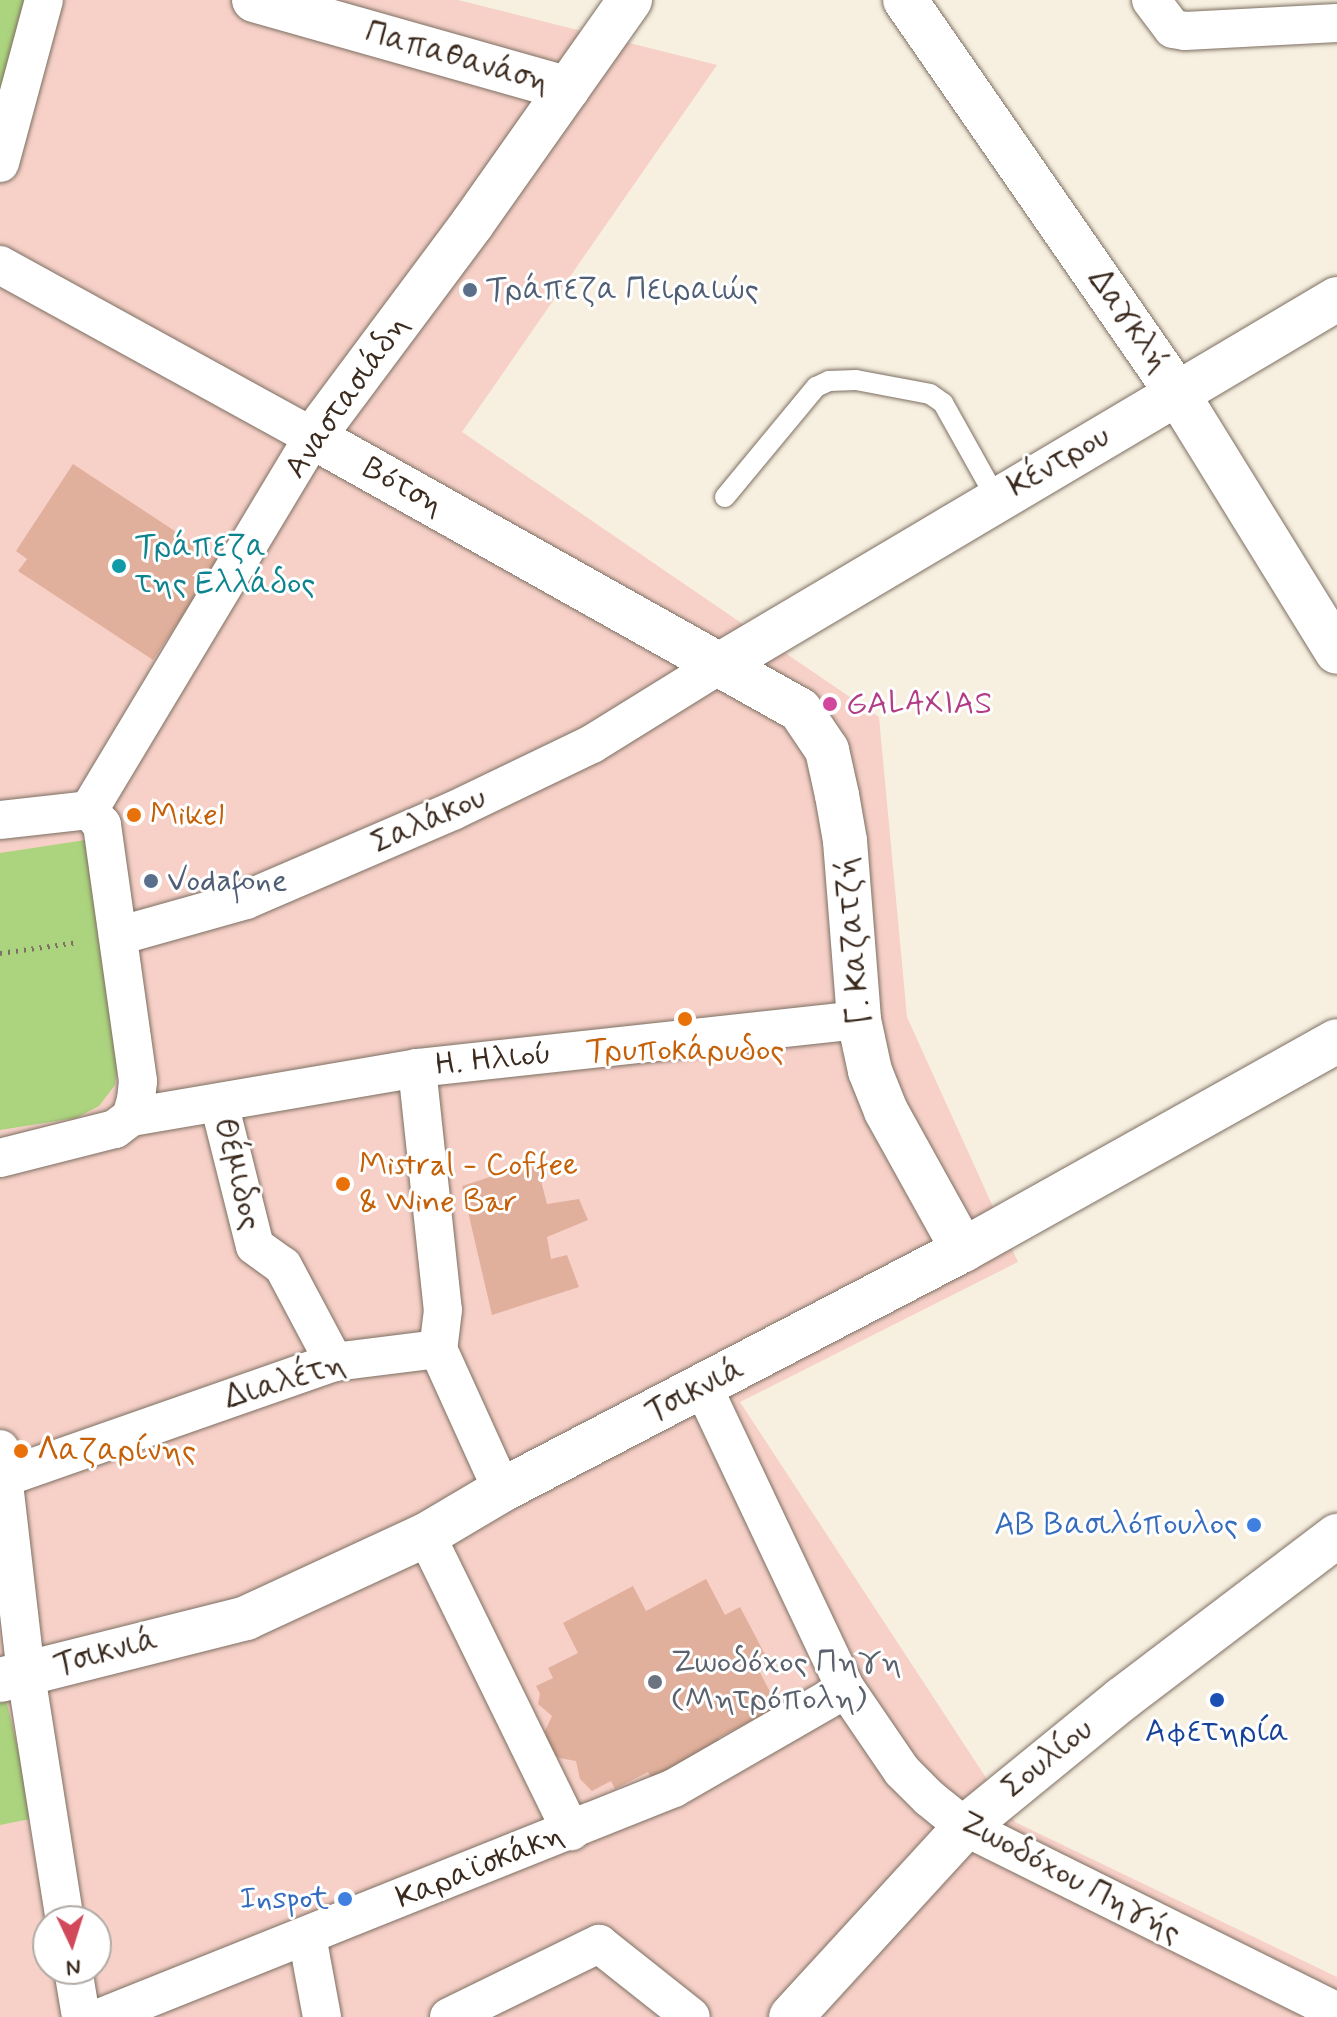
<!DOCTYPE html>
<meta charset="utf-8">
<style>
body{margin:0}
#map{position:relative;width:1337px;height:2017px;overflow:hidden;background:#f7f0e0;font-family:Mynerve,sans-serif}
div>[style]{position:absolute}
.built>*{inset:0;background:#f7d1c8}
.green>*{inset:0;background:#acd47e}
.building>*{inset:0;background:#e1b09c}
.path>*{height:5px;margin-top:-2.5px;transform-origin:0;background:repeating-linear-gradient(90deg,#7d6f62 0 2px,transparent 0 8px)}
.roads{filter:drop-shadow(0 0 2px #7d6f62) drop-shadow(0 0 2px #7d6f62)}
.lane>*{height:20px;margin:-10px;padding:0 10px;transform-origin:10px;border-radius:10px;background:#fff}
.street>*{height:38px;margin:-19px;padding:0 19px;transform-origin:19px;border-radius:19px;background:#fff}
.secondary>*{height:44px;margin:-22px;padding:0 22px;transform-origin:22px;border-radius:22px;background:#fff}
.dots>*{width:22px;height:22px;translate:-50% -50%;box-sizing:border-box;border:4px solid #fff;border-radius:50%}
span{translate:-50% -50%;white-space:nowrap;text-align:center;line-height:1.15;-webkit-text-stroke:6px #fff;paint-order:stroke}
.street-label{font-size:32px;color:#3b2a1e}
.service-label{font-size:32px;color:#4e5e75}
.left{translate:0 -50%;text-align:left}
.culture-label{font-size:32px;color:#0d838f}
.hotel-label{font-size:32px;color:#b23c85}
.food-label{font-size:32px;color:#c56008}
.shop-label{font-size:32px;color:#366cbe}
.right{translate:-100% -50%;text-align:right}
.worship-label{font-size:32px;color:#5b616d}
.transit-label{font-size:32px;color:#164399}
.north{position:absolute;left:32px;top:1905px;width:80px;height:80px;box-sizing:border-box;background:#fff;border:2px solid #b1aaa5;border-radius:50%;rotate:176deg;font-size:22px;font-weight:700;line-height:32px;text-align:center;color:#3b2a1e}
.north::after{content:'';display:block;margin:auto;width:28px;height:36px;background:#d1495b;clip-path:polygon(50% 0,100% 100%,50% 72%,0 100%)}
</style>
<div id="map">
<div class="built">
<div style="clip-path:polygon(evenodd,0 0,458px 0,717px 65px,462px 432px,879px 717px,907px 1017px,1018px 1262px,740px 1402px,1015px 1822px,1337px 1977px,1337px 2017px,0 2017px,0 0,48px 1921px,96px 1921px,96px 1969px,48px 1969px,48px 1921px)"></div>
</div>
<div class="green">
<div style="clip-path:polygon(0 0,40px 0,0 150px)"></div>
<div style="clip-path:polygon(92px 839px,119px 1059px,115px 1085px,99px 1106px,76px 1118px,0 1130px,0 853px)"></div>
<div style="clip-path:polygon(6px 1700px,35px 1818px,0 1825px,0 1702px)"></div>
</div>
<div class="building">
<div style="clip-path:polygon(73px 464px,219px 560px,153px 660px,18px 571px,27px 559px,16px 551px)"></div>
<div style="clip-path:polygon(527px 1165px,538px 1169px,547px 1204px,579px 1199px,588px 1220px,547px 1237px,551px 1259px,567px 1255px,579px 1287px,492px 1315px,462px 1186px)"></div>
<div style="clip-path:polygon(706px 1579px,725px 1615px,740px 1607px,768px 1660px,757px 1667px,778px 1707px,718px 1738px,723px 1746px,654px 1783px,648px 1772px,615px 1789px,611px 1781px,592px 1791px,580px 1779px,576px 1761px,559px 1758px,548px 1748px,545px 1731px,552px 1716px,538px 1704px,540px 1694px,536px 1686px,553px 1678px,548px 1668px,578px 1653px,563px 1623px,633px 1586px,646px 1611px)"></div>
</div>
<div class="path">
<div style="left:0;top:953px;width:79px;rotate:-8deg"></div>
</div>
<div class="roads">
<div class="lane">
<div style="left:725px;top:497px;width:143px;rotate:-50.4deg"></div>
<div style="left:816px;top:387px;width:14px;rotate:-25deg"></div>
<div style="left:829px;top:381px;width:27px;rotate:-2deg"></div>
<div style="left:856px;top:380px;width:75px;rotate:10.7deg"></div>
<div style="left:930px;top:394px;width:16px;rotate:35deg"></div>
<div style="left:943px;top:403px;width:109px;rotate:60.8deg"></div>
</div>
<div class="street">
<div style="left:1151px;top:0;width:36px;rotate:53deg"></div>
<div style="left:1173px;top:29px;width:12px;rotate:9deg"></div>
<div style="left:1185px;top:31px;width:152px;rotate:-3deg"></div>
<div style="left:0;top:163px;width:169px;rotate:-74.9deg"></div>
<div style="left:0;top:265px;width:357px;rotate:28.8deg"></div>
<div style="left:313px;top:437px;width:435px;rotate:121deg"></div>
<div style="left:0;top:820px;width:90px;rotate:-6.4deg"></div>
<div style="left:118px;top:936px;width:133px;rotate:-15.7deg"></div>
<div style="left:246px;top:900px;width:225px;rotate:-23.3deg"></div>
<div style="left:453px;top:811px;width:154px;rotate:-25.7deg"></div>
<div style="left:592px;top:744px;width:152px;rotate:-31.8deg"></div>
<div style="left:417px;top:1068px;width:243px;rotate:83.9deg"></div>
<div style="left:443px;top:1310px;width:39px;rotate:97deg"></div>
<div style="left:438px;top:1349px;width:155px;rotate:65.6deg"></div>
<div style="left:219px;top:1103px;width:147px;rotate:75.9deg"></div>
<div style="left:255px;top:1246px;width:34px;rotate:36deg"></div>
<div style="left:283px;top:1266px;width:109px;rotate:62deg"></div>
<div style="left:131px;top:1117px;width:290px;rotate:-9.7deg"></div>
<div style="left:417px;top:1068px;width:445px;rotate:-6.2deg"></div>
<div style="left:0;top:1158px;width:119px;rotate:-14.2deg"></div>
<div style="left:115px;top:1129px;width:20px;rotate:-37deg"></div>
<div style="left:131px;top:1117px;width:18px;rotate:-74deg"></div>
<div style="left:136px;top:1100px;width:19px;rotate:-84deg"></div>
<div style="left:138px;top:1081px;width:259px;rotate:-98deg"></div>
<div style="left:102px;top:825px;width:20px;rotate:-131deg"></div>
<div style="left:703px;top:1387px;width:334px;rotate:64.7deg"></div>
<div style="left:846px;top:1689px;width:99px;rotate:55.7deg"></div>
<div style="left:902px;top:1771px;width:38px;rotate:45deg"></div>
<div style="left:929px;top:1798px;width:46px;rotate:38.9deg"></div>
<div style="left:965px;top:1827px;width:415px;rotate:26.4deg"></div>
<div style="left:0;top:1449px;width:227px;rotate:83.4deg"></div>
<div style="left:26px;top:1675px;width:249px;rotate:81deg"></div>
<div style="left:0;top:1479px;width:354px;rotate:-19.3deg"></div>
<div style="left:334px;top:1362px;width:105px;rotate:-7.1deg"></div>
<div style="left:426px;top:1535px;width:330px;rotate:63.9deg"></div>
<div style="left:307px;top:1936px;width:82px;rotate:79.5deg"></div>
<div style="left:73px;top:1969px;width:49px;rotate:80.5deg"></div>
<div style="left:102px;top:2017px;width:616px;rotate:-21.82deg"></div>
<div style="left:674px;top:1788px;width:198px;rotate:-29.9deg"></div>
<div style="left:449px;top:2017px;width:167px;rotate:-26deg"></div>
<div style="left:599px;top:1944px;width:117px;rotate:38.4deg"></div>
</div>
<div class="secondary">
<div style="left:254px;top:0;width:326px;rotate:15.8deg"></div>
<div style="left:630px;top:0;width:274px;rotate:125.2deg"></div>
<div style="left:472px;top:224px;width:266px;rotate:126.7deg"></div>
<div style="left:313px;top:437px;width:558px;rotate:29.27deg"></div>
<div style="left:800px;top:710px;width:48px;rotate:56deg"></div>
<div style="left:827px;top:750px;width:46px;rotate:77.5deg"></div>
<div style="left:837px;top:795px;width:47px;rotate:80.1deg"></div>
<div style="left:845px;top:841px;width:180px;rotate:85.5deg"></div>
<div style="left:859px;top:1020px;width:52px;rotate:77.8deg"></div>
<div style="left:870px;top:1071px;width:43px;rotate:68.2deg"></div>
<div style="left:886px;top:1111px;width:159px;rotate:61deg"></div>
<div style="left:905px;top:0;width:478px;rotate:55.3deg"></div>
<div style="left:1177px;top:393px;width:304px;rotate:58.3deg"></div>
<div style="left:721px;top:664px;width:716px;rotate:-30.65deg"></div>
<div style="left:0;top:1680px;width:254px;rotate:-14.1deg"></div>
<div style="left:246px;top:1618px;width:198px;rotate:-24.8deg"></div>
<div style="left:426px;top:1535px;width:88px;rotate:-30.6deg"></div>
<div style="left:502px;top:1490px;width:520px;rotate:-27.5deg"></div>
<div style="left:963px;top:1250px;width:428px;rotate:-29.2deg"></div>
<div style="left:791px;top:2017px;width:258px;rotate:-47.5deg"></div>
<div style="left:965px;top:1827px;width:203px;rotate:-39.2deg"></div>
<div style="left:1122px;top:1699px;width:270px;rotate:-37.2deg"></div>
</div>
</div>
<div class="dots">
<div style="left:470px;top:290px;background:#5c6f8a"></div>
<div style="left:119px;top:566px;background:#0f9aa8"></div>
<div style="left:830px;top:704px;background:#d1479c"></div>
<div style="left:134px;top:815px;background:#e8710a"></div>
<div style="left:151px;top:881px;background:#5c6f8a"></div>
<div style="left:685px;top:1019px;background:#e8710a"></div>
<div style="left:343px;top:1184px;background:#e8710a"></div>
<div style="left:21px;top:1451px;background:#e8710a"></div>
<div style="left:1254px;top:1525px;background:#3f7fe0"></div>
<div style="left:655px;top:1682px;background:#6b7280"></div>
<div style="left:1217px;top:1700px;background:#1a4fb4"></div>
<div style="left:345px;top:1899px;background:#3f7fe0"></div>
</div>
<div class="street-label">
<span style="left:457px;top:58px;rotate:16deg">Παπαθανάση</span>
<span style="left:1128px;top:321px;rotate:55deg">Δαγκλή</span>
<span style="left:347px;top:397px;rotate:-55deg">Αναστασιάδη</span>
<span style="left:1059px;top:462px;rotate:-30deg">Κέντρου</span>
<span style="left:403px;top:487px;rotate:29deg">Βότση</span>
<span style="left:429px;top:821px;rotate:-24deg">Σαλάκου</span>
<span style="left:854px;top:941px;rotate:-95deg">Γ. Καζατζή</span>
<span style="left:493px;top:1060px;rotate:-6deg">Η. Ηλιού</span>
<span style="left:237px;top:1174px;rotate:76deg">Θέμιδος</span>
<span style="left:285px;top:1382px;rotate:-17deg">Διαλέτη</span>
<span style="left:695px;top:1391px;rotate:-27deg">Τσικνιά</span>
<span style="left:106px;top:1653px;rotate:-15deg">Τσικνιά</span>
<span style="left:1048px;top:1759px;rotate:-39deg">Σουλίου</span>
<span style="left:480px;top:1867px;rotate:-22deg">Καραϊσκάκη</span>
<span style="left:1070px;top:1878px;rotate:28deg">Ζωοδόχου Πηγής</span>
</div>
<div class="service-label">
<span class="left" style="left:486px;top:290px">Τράπεζα Πειραιώς</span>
<span class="left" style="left:167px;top:881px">Vodafone</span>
</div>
<div class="culture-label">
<span class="left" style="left:135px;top:566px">Τράπεζα<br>της Ελλάδος</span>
</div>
<div class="hotel-label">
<span class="left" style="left:846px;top:704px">GALAXIAS</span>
</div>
<div class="food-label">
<span class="left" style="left:150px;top:815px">Mikel</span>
<span style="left:685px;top:1051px">Τρυποκάρυδος</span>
<span class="left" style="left:359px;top:1184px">Mistral - Coffee<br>&amp; Wine Bar</span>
<span class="left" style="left:37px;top:1451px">Λαζαρίνης</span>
</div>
<div class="shop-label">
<span class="right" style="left:1238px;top:1525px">ΑΒ Βασιλόπουλος</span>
<span class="right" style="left:329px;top:1899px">Inspot</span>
</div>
<div class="worship-label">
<span class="left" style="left:671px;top:1682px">Ζωοδόχος Πηγη<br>(Μητρόπολη)</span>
</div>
<div class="transit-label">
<span style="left:1217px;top:1732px">Αφετηρία</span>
</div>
<div class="north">N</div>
</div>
